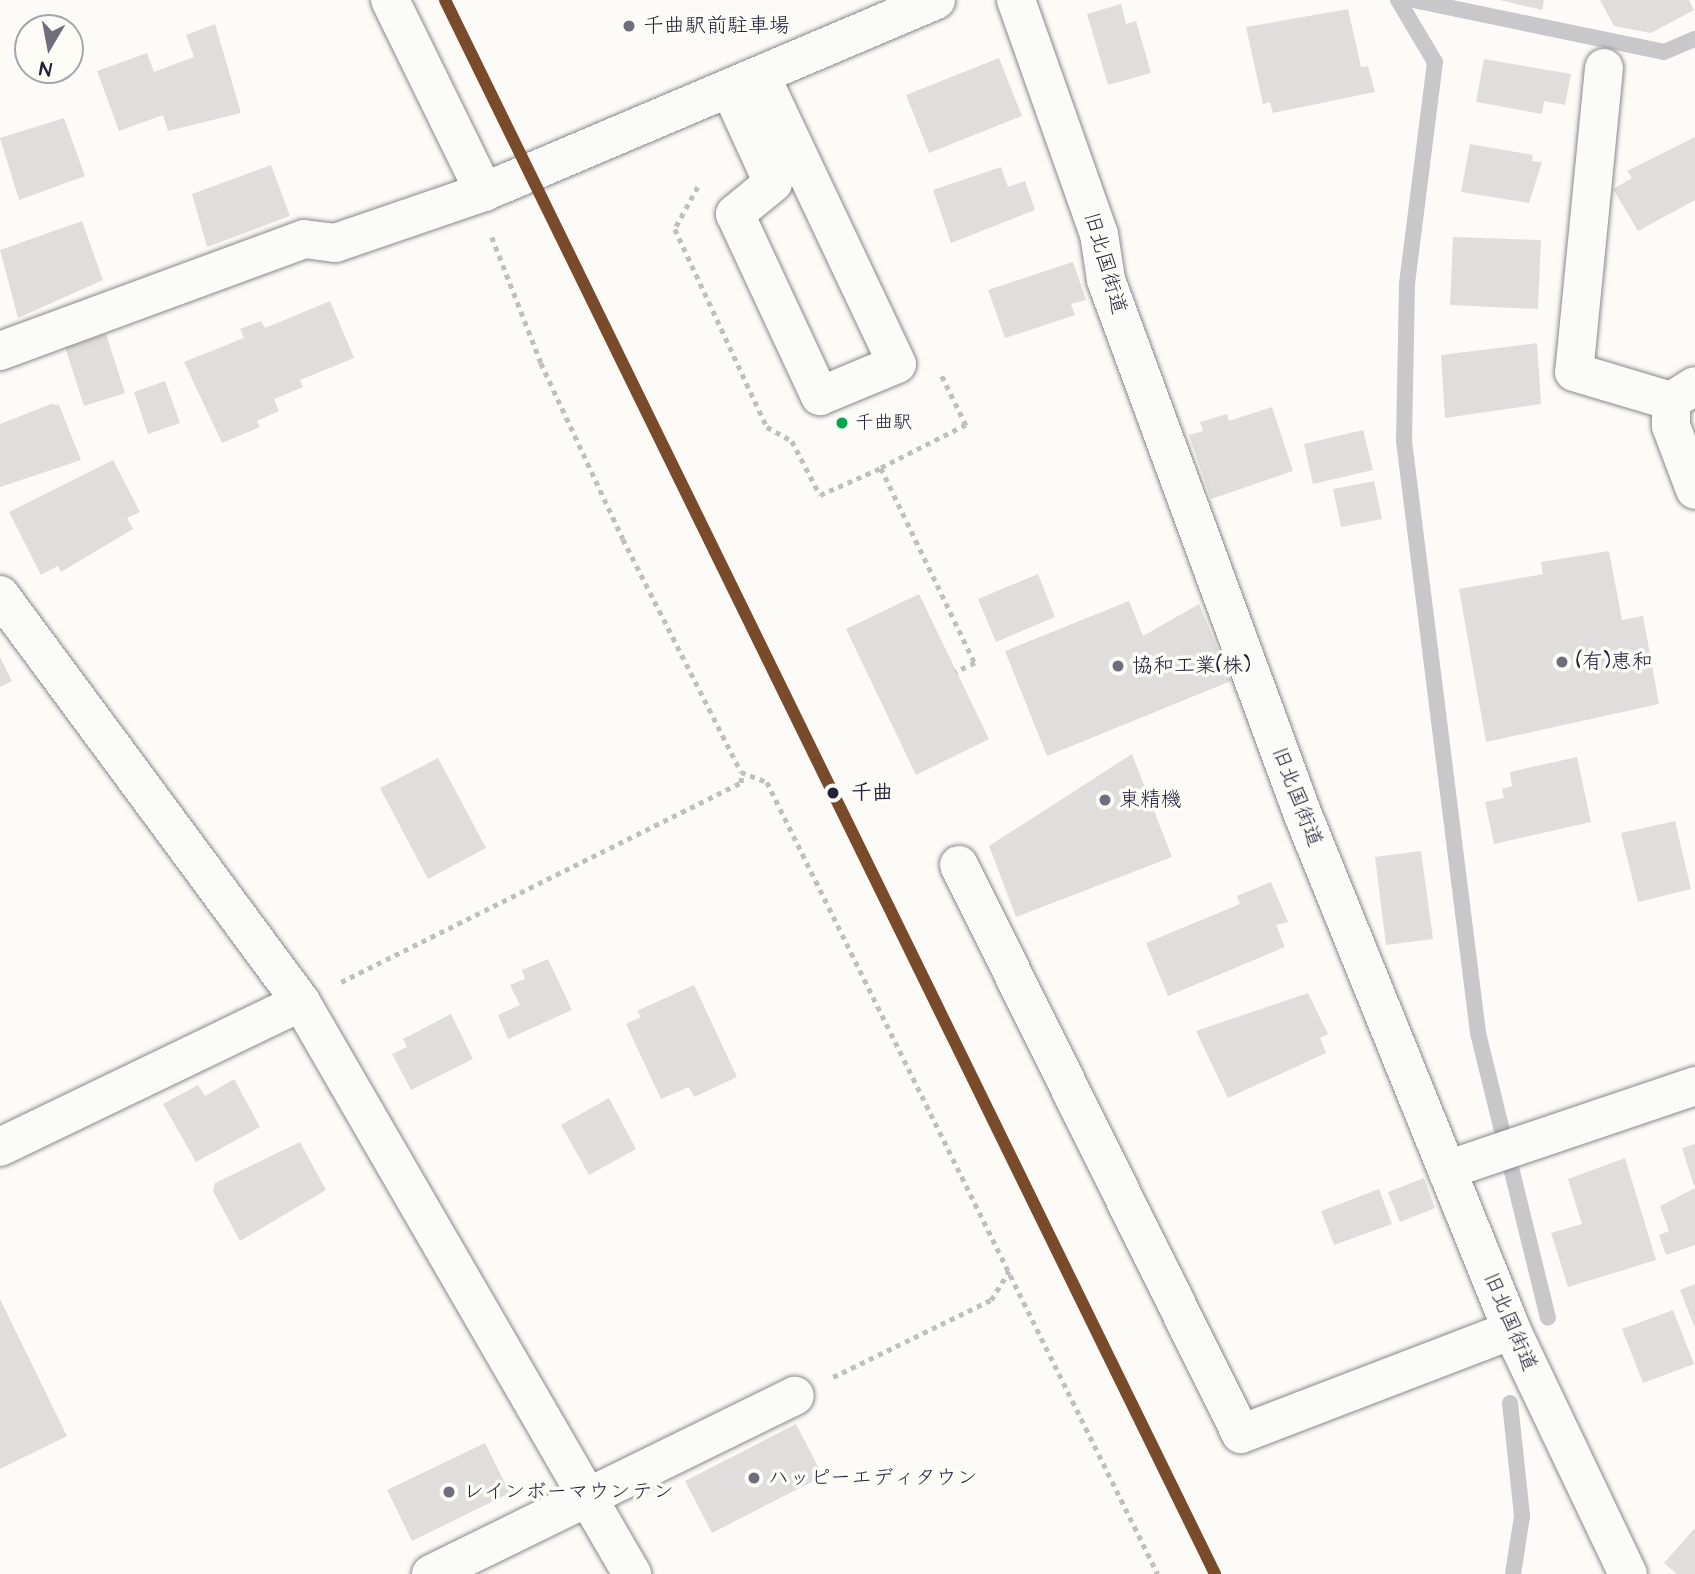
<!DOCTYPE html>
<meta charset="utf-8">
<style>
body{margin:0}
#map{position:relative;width:1695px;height:1574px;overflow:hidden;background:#fcfbf8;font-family:"Architects Daughter","Klee One",sans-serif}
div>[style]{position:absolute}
.stream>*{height:16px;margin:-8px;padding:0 8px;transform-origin:8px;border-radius:8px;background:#c8c8ca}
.building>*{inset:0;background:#dfdedd}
.path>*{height:4.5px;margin-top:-2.25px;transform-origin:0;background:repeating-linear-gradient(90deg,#bfbfc0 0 5px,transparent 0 10px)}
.roads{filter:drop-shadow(0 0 2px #88888c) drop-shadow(0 0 2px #88888c)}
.minor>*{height:38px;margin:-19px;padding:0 19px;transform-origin:19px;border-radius:19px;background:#fbfbf9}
.rail-1>*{height:12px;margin:-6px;padding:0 6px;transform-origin:6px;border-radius:6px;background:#7a4b2a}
.dots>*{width:19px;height:19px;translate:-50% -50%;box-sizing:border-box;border:4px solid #fdfcf7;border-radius:50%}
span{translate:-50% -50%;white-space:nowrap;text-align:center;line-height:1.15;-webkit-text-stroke:7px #fdfcf7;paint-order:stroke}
.bus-label{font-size:19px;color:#22223b}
.left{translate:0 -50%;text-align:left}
.poi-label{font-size:21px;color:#22223b}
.street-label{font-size:21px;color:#22223b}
.stop-label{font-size:21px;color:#22223b;font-weight:700}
.north{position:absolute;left:14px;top:14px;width:70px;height:70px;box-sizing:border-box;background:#fdfcf7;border:2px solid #a5a5ac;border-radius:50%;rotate:190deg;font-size:19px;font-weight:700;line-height:28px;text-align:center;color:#22223b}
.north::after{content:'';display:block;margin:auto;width:24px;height:32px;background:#6e6e7d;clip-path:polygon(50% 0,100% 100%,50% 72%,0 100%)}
</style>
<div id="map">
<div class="stream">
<div style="left:1398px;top:0;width:72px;rotate:59.2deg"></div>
<div style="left:1435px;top:62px;width:225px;rotate:97.2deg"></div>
<div style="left:1407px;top:285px;width:156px;rotate:91.1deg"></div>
<div style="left:1404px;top:441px;width:597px;rotate:82.87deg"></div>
<div style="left:1478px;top:1033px;width:293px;rotate:76.2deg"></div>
<div style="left:1413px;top:0;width:256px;rotate:11.7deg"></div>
<div style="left:1664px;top:52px;width:34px;rotate:-23deg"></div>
<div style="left:1510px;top:1403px;width:114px;rotate:83.9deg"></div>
<div style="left:1522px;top:1516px;width:59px;rotate:98.8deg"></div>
</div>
<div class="building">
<div style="clip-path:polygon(1500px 0,1544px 0,1542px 10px)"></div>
<div style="clip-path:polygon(1600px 0,1689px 0,1694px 10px,1651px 33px,1614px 26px)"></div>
<div style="clip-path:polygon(1121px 4px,1126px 24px,1136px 21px,1151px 73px,1108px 85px,1087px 14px)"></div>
<div style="clip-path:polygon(1348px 9px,1361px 67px,1368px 66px,1375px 92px,1273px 113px,1270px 102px,1263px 104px,1246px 27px)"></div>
<div style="clip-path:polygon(215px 24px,241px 113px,168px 131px,163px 115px,119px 131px,97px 71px,147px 53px,154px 72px,194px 57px,186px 35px)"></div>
<div style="clip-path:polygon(999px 58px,1022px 116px,929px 153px,906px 95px)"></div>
<div style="clip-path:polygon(1484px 59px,1571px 74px,1565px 105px,1544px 101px,1542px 114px,1476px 102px)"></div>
<div style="clip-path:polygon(64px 118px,85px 176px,19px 200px,0 138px)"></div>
<div style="clip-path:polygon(1695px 137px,1695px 200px,1638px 231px,1613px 189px,1632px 178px,1627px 171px)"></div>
<div style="clip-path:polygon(1470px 144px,1533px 155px,1532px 161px,1542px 162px,1529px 203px,1461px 192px)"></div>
<div style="clip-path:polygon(271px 165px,290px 216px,207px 247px,192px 194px)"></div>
<div style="clip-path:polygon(1001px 167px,1008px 187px,1025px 181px,1035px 210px,951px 243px,933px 190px)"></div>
<div style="clip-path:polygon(82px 221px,103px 280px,18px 318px,0 250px)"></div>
<div style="clip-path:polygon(1453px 237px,1541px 240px,1538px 309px,1450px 305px)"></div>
<div style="clip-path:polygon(1073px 262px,1086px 300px,1071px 304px,1075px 315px,1005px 338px,988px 290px)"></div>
<div style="clip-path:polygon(330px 301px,354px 358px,300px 380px,303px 387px,274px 399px,279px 411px,257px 421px,260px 427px,222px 443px,184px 362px,244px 338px,240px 329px,261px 321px,265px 328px)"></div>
<div style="clip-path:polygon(106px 334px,125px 393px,84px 406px,65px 347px)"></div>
<div style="clip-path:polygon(1537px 343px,1541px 404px,1445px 418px,1441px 355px)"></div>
<div style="clip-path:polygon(165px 381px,180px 423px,148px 434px,134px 392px)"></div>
<div style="clip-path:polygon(51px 404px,59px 405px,81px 460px,0 487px,0 424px)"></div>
<div style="clip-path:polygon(1272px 407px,1293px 471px,1211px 499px,1189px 435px,1203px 431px,1200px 422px,1227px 414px,1229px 421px)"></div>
<div style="clip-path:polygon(1363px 430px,1373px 470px,1313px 484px,1304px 444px)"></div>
<div style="clip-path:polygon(113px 460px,140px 512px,127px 518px,133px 529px,61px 572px,58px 566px,41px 575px,9px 512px)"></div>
<div style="clip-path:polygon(1374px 481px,1382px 519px,1341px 527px,1333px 489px)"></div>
<div style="clip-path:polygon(1609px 551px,1622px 620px,1643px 616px,1659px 704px,1486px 742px,1459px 589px,1543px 574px,1541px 562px)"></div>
<div style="clip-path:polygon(1038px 574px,1055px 617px,996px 642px,978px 599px)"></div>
<div style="clip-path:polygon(919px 594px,989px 739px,916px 775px,846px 629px)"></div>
<div style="clip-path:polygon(1129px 601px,1143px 636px,1199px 604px,1231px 681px,1047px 756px,1005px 651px)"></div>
<div style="clip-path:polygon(0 657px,12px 681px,0 687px)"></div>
<div style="clip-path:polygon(1132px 754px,1172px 857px,1016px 917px,989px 846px)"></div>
<div style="clip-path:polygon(1577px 757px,1591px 822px,1494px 844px,1485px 802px,1504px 798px,1502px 789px,1512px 786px,1510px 772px)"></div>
<div style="clip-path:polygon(438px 758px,486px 848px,428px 879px,380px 788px)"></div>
<div style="clip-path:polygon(1675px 821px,1691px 889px,1638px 902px,1621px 833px)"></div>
<div style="clip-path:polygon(1421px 851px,1433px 939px,1386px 945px,1375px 857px)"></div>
<div style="clip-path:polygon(1271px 882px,1288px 922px,1276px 925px,1285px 947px,1168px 996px,1146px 943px,1240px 904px,1237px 896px)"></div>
<div style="clip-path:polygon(548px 959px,572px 1010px,508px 1039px,498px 1015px,520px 1005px,510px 985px,525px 979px,522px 970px)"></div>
<div style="clip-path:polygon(694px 985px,737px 1077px,694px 1097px,689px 1087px,661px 1099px,626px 1024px,641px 1017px,637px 1011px)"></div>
<div style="clip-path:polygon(1308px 993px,1328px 1034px,1320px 1038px,1326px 1053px,1228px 1098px,1196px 1031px)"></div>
<div style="clip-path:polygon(451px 1014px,473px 1059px,411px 1090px,392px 1054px,407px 1047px,403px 1039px)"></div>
<div style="clip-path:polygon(234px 1079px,260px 1127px,196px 1162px,163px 1104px,198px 1085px,205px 1096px)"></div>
<div style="clip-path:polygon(609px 1098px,636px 1149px,589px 1175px,561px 1125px)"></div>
<div style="clip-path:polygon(300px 1142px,326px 1190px,240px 1241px,213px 1191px,215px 1183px)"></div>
<div style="clip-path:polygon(1695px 1144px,1695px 1186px,1694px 1186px,1682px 1148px)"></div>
<div style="clip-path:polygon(1625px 1158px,1656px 1260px,1568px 1287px,1551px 1233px,1582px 1224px,1568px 1179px)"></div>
<div style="clip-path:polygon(1424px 1178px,1435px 1208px,1400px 1222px,1388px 1192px)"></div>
<div style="clip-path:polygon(1695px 1188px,1695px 1245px,1666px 1255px,1659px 1235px,1669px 1231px,1660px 1206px)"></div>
<div style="clip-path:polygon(1379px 1189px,1392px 1224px,1334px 1245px,1321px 1211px)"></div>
<div style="clip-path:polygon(1695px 1284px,1695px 1328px,1680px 1290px)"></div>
<div style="clip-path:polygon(0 1299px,67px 1436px,0 1469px)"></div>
<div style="clip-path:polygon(1673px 1310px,1694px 1364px,1643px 1383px,1622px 1329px)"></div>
<div style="clip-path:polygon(796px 1424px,823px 1476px,712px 1533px,685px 1481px)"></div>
<div style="clip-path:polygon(485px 1443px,510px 1493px,412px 1541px,387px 1490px)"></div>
<div style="clip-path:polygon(1695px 1528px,1695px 1574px,1677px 1574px,1664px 1563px)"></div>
</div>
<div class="path">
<div style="left:698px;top:187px;width:48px;rotate:118.7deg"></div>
<div style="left:675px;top:229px;width:218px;rotate:65.1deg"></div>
<div style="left:767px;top:427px;width:29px;rotate:29deg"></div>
<div style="left:792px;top:441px;width:61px;rotate:62.6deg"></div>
<div style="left:820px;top:495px;width:67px;rotate:-23.9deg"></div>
<div style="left:492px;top:237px;width:135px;rotate:68.7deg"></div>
<div style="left:541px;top:363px;width:194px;rotate:65deg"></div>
<div style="left:623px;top:539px;width:261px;rotate:63.1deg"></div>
<div style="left:741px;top:772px;width:28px;rotate:21deg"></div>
<div style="left:767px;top:782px;width:883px;rotate:63.73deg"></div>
<div style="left:942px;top:376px;width:55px;rotate:63.9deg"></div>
<div style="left:966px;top:425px;width:95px;rotate:153.2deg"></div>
<div style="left:881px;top:468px;width:216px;rotate:64.3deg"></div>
<div style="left:975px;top:663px;width:21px;rotate:155deg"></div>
<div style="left:341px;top:982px;width:447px;rotate:-26.5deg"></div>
<div style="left:741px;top:783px;width:11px;rotate:-90deg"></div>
<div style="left:833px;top:1377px;width:176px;rotate:-26deg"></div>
<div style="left:991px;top:1300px;width:34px;rotate:-58deg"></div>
</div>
<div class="roads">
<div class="minor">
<div style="left:390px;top:0;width:214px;rotate:63.9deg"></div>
<div style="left:1016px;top:0;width:248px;rotate:70.5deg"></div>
<div style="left:1099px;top:234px;width:47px;rotate:81.3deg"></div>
<div style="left:1106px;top:280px;width:570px;rotate:69.79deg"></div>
<div style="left:1303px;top:815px;width:559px;rotate:67.93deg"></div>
<div style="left:1513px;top:1333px;width:267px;rotate:64.5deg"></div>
<div style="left:1604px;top:68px;width:305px;rotate:95.6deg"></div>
<div style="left:1574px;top:372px;width:101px;rotate:16.6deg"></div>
<div style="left:1671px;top:401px;width:28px;rotate:-32deg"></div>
<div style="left:731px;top:91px;width:101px;rotate:65.5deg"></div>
<div style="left:773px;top:183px;width:49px;rotate:140.8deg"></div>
<div style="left:735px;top:214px;width:201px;rotate:65deg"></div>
<div style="left:820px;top:396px;width:83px;rotate:-22.6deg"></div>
<div style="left:897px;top:364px;width:316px;rotate:-115.3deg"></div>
<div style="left:0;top:351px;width:324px;rotate:-20.2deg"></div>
<div style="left:304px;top:239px;width:31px;rotate:7deg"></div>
<div style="left:335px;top:243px;width:157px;rotate:-18.9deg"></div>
<div style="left:484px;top:192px;width:491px;rotate:-23deg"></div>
<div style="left:1671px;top:401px;width:25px;rotate:90deg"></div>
<div style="left:1671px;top:426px;width:68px;rotate:69.4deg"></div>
<div style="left:0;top:595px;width:506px;rotate:53.51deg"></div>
<div style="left:301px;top:1002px;width:661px;rotate:59.94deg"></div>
<div style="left:959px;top:865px;width:635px;rotate:63.64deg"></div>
<div style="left:1241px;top:1434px;width:290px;rotate:-21deg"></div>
<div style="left:0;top:1147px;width:334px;rotate:-25.7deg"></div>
<div style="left:1447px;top:1170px;width:262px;rotate:-18.7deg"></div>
<div style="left:431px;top:1574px;width:405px;rotate:-26.1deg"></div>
</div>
</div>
<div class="rail-1">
<div style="left:445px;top:0;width:1752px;rotate:63.93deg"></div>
</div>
<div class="dots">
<div style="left:629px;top:26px;background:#6e6e7d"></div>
<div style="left:842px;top:423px;background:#00a651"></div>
<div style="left:1562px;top:662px;background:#6e6e7d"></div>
<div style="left:1118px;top:666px;background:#6e6e7d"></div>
<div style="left:833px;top:793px;background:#22223b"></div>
<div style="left:1105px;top:800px;background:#6e6e7d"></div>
<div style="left:754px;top:1478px;background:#6e6e7d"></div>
<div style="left:449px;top:1492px;background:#6e6e7d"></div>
</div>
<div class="bus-label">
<span class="left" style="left:855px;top:423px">千曲駅</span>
</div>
<div class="poi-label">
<span class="left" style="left:643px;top:26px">千曲駅前駐車場</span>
<span class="left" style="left:1576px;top:662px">(有)恵和</span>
<span class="left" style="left:1132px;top:666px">協和工業(株)</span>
<span class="left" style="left:1119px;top:800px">東精機</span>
<span class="left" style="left:768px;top:1478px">ハッピーエディタウン</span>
<span class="left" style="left:463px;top:1492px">レインボーマウンテン</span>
</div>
<div class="street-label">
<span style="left:1105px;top:263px;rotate:74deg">旧北国街道</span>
<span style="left:1297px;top:797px;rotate:69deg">旧北国街道</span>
<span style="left:1510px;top:1322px;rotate:67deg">旧北国街道</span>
</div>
<div class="stop-label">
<span class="left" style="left:851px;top:793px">千曲</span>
</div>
<div class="north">N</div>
</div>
